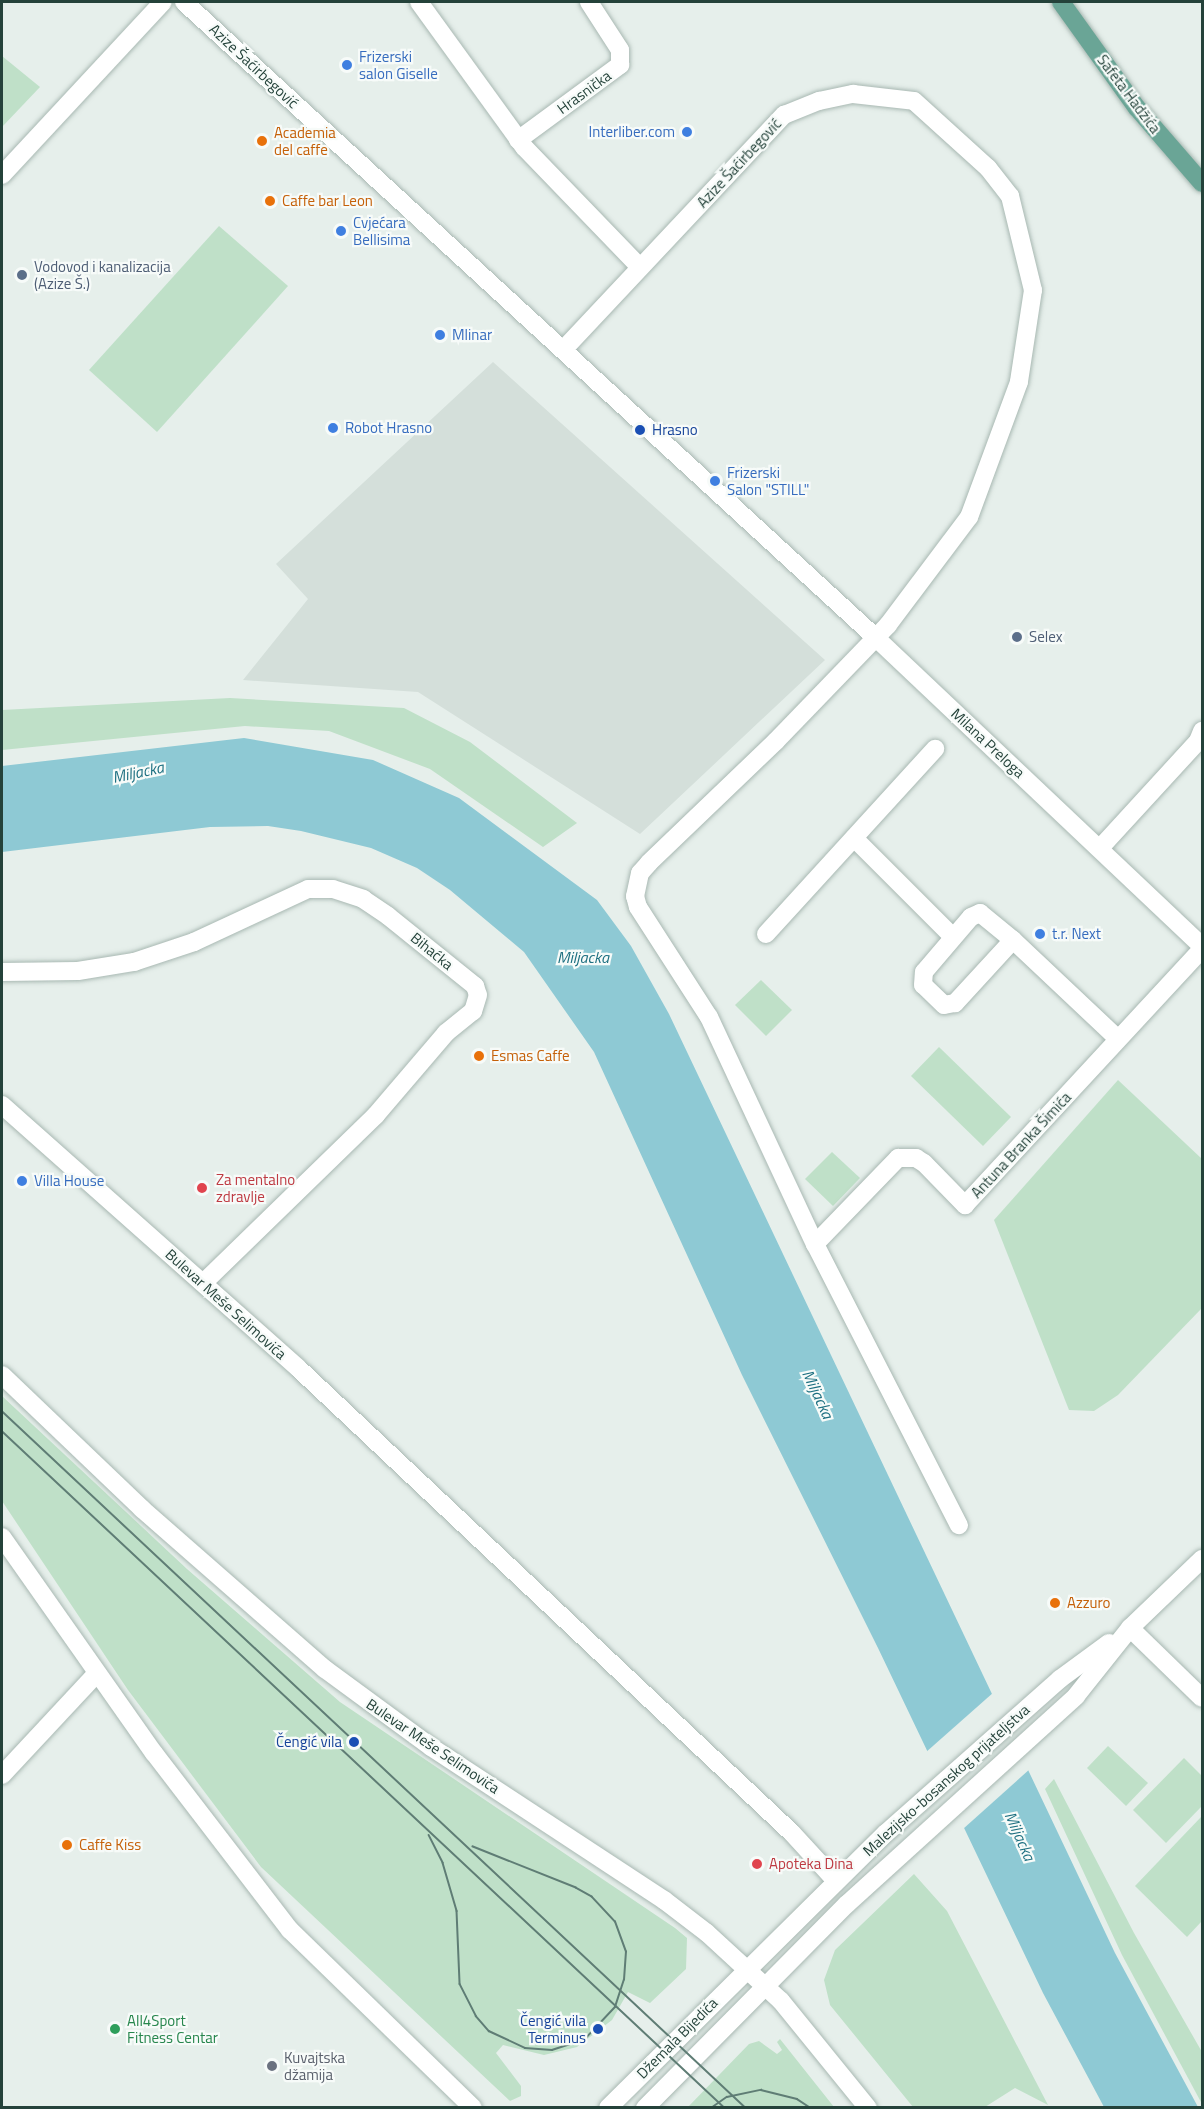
<!DOCTYPE html>
<meta charset="utf-8">
<style>
body{margin:0}
#map{position:relative;width:1204px;height:2109px;overflow:hidden;background:#e6efeb;font-family:"Titillium Web",sans-serif}
div>[style]{position:absolute}
.built>*{inset:0;background:#d4dfda}
.green>*{inset:0;background:#bfe0c8}
.water>*{inset:0;background:#8ec9d4}
.pier>*{inset:0;background:#e6efeb}
.roads{filter:drop-shadow(0 0 2px #a8b8b2) drop-shadow(0 0 2px #a8b8b2)}
.minor>*{height:18px;margin:-9px;padding:0 9px;transform-origin:9px;border-radius:9px;background:#fff}
.tertiary>*{height:18px;margin:-9px;padding:0 9px;transform-origin:9px;border-radius:9px;background:#fff}
.secondary>*{height:18px;margin:-9px;padding:0 9px;transform-origin:9px;border-radius:9px;background:#fff}
.primary>*{height:18px;margin:-9px;padding:0 9px;transform-origin:9px;border-radius:9px;background:#6aa596}
.tram>*{height:1.5px;margin:-0.75px;padding:0 0.75px;transform-origin:0.75px;border-radius:0.75px;background:#5f7d75}
.dots>*{width:16px;height:16px;translate:-50% -50%;box-sizing:border-box;border:3px solid #f7fbf9;border-radius:50%}
span{translate:-50% -50%;white-space:nowrap;text-align:center;line-height:1.15;-webkit-text-stroke:4.5px #f7fbf9;paint-order:stroke}
.shop-label{font-size:15px;color:#366cbe}
.left{translate:0 -50%;text-align:left}
.right{translate:-100% -50%;text-align:right}
.street-label{font-size:15px;color:#24423a}
.food-label{font-size:15px;color:#c56008}
.service-label{font-size:15px;color:#4e5e75}
.transit-label{font-size:15px;color:#164399}
.health-label{font-size:15px;color:#be3a42}
.leisure-label{font-size:15px;color:#27864d}
.worship-label{font-size:15px;color:#5b616d}
.water-label{font-size:16px;color:#1c6f80;font-style:italic}
.frame{position:absolute;inset:0;border:3px solid #24423a;pointer-events:none}
</style>
<div id="map">
<div class="built">
<div style="clip-path:polygon(493px 362px,825px 660px,640px 834px,418px 692px,243px 680px,308px 599px,276px 564px)"></div>
</div>
<div class="green">
<div style="clip-path:polygon(2px 56px,40px 87px,2px 127px)"></div>
<div style="clip-path:polygon(219px 226px,288px 286px,157px 432px,89px 370px)"></div>
<div style="clip-path:polygon(230px 698px,404px 708px,470px 742px,577px 823px,543px 847px,430px 769px,329px 731px,245px 726px,2px 750px,2px 710px)"></div>
<div style="clip-path:polygon(761px 980px,792px 1010px,766px 1036px,735px 1005px)"></div>
<div style="clip-path:polygon(939px 1047px,1011px 1117px,983px 1146px,911px 1076px)"></div>
<div style="clip-path:polygon(1118px 1080px,1202px 1159px,1202px 1308px,1118px 1395px,1094px 1411px,1069px 1410px,994px 1220px)"></div>
<div style="clip-path:polygon(832px 1152px,860px 1178px,833px 1206px,805px 1179px)"></div>
<div style="clip-path:polygon(2px 1396px,187px 1569px,340px 1702px,675px 1928px,687px 1938px,686px 1969px,650px 2003px,628px 1992px,612px 2020px,577px 2047px,544px 2055px,503px 2045px,496px 2053px,521px 2086px,521px 2096px,510px 2101px,261px 1867px,128px 1690px,2px 1501px)"></div>
<div style="clip-path:polygon(1108px 1746px,1148px 1783px,1126px 1806px,1087px 1768px)"></div>
<div style="clip-path:polygon(1184px 1758px,1202px 1776px,1202px 1806px,1166px 1843px,1133px 1810px)"></div>
<div style="clip-path:polygon(1054px 1779px,1134px 1933px,1202px 2052px,1202px 2104px,1122px 1955px,1045px 1789px)"></div>
<div style="clip-path:polygon(1202px 1816px,1202px 1921px,1187px 1937px,1135px 1886px)"></div>
<div style="clip-path:polygon(914px 1874px,947px 1911px,1048px 2105px,1015px 2088px,985px 2107px,913px 2107px,830px 2005px,824px 1980px,835px 1950px)"></div>
<div style="clip-path:polygon(780px 2039px,834px 2107px,688px 2107px,749px 2044px,759px 2041px,777px 2054px,782px 2050px,777px 2042px)"></div>
</div>
<div class="water">
<div style="clip-path:polygon(244px 738px,373px 760px,459px 798px,597px 900px,631px 946px,669px 1014px,1115px 1953px,1198px 2107px,1104px 2107px,1043px 1993px,878px 1648px,742px 1375px,594px 1052px,524px 952px,450px 890px,417px 868px,371px 848px,301px 831px,268px 826px,210px 827px,2px 852px,2px 766px)"></div>
</div>
<div class="pier">
<div style="clip-path:polygon(994px 1692px,1031px 1768px,963px 1829px,925px 1753px)"></div>
</div>
<div class="roads">
<div class="minor">
<div style="left:419px;top:2px;width:179px;rotate:54.1deg"></div>
<div style="left:524px;top:147px;width:167px;rotate:46deg"></div>
<div style="left:518px;top:140px;width:127px;rotate:-36.3deg"></div>
<div style="left:620px;top:65px;width:15px;rotate:-90deg"></div>
<div style="left:620px;top:50px;width:57px;rotate:-122.9deg"></div>
<div style="left:563px;top:350px;width:323px;rotate:-46.8deg"></div>
<div style="left:784px;top:115px;width:38px;rotate:-22deg"></div>
<div style="left:819px;top:101px;width:35px;rotate:-12deg"></div>
<div style="left:853px;top:94px;width:61px;rotate:6.5deg"></div>
<div style="left:914px;top:101px;width:100px;rotate:42.2deg"></div>
<div style="left:988px;top:168px;width:36px;rotate:52deg"></div>
<div style="left:1010px;top:196px;width:97px;rotate:76.3deg"></div>
<div style="left:1033px;top:290px;width:93px;rotate:98.7deg"></div>
<div style="left:1019px;top:382px;width:144px;rotate:110.3deg"></div>
<div style="left:969px;top:517px;width:135px;rotate:126.9deg"></div>
<div style="left:888px;top:625px;width:161px;rotate:134deg"></div>
<div style="left:776px;top:741px;width:176px;rotate:136.2deg"></div>
<div style="left:649px;top:863px;width:13px;rotate:132deg"></div>
<div style="left:640px;top:873px;width:24px;rotate:102deg"></div>
<div style="left:635px;top:896px;width:11px;rotate:75deg"></div>
<div style="left:638px;top:907px;width:131px;rotate:57.2deg"></div>
<div style="left:709px;top:1017px;width:251px;rotate:65deg"></div>
<div style="left:815px;top:1244px;width:316px;rotate:62.9deg"></div>
<div style="left:854px;top:838px;width:140px;rotate:45deg"></div>
<div style="left:1101px;top:847px;width:144px;rotate:-47.5deg"></div>
<div style="left:1198px;top:741px;width:11px;rotate:-68deg"></div>
<div style="left:766px;top:934px;width:251px;rotate:-47.6deg"></div>
<div style="left:1013px;top:940px;width:86px;rotate:132.6deg"></div>
<div style="left:955px;top:1003px;width:11px;rotate:170deg"></div>
<div style="left:944px;top:1005px;width:29px;rotate:-136deg"></div>
<div style="left:923px;top:985px;width:13px;rotate:-86deg"></div>
<div style="left:924px;top:972px;width:72px;rotate:-49.5deg"></div>
<div style="left:971px;top:917px;width:10px;rotate:-24deg"></div>
<div style="left:980px;top:913px;width:43px;rotate:39.3deg"></div>
<div style="left:1013px;top:940px;width:144px;rotate:43.3deg"></div>
<div style="left:2px;top:972px;width:76px;rotate:-0.8deg"></div>
<div style="left:78px;top:971px;width:57px;rotate:-9.1deg"></div>
<div style="left:134px;top:962px;width:63px;rotate:-18.4deg"></div>
<div style="left:194px;top:942px;width:126px;rotate:-24.9deg"></div>
<div style="left:308px;top:889px;width:25px"></div>
<div style="left:333px;top:889px;width:32px;rotate:18deg"></div>
<div style="left:363px;top:899px;width:30px;rotate:34deg"></div>
<div style="left:388px;top:916px;width:112px;rotate:38.8deg"></div>
<div style="left:475px;top:986px;width:9px;rotate:72deg"></div>
<div style="left:478px;top:995px;width:17px;rotate:107deg"></div>
<div style="left:473px;top:1011px;width:35px;rotate:141deg"></div>
<div style="left:446px;top:1033px;width:108px;rotate:130.5deg"></div>
<div style="left:376px;top:1115px;width:241px;rotate:135.8deg"></div>
<div style="left:2px;top:1105px;width:396px;rotate:41.6deg"></div>
<div style="left:298px;top:1368px;width:678px;rotate:43.27deg"></div>
<div style="left:792px;top:1833px;width:65px;rotate:47.5deg"></div>
<div style="left:815px;top:1244px;width:120px;rotate:-46deg"></div>
<div style="left:898px;top:1158px;width:18px"></div>
<div style="left:916px;top:1158px;width:9px;rotate:32deg"></div>
<div style="left:924px;top:1163px;width:59px;rotate:45.7deg"></div>
<div style="left:965px;top:1205px;width:349px;rotate:-47.2deg"></div>
<div style="left:1130px;top:1628px;width:100px;rotate:44.2deg"></div>
<div style="left:2px;top:1775px;width:139px;rotate:-47deg"></div>
</div>
<div class="tertiary">
<div style="left:184px;top:2px;width:938px;rotate:42.58deg"></div>
<div style="left:875px;top:637px;width:450px;rotate:43.4deg"></div>
<div style="left:608px;top:2108px;width:391px;rotate:-44.7deg"></div>
<div style="left:886px;top:1833px;width:232px;rotate:-41.5deg"></div>
<div style="left:1060px;top:1679px;width:61px;rotate:-36.3deg"></div>
<div style="left:645px;top:2108px;width:287px;rotate:-45.3deg"></div>
<div style="left:847px;top:1904px;width:309px;rotate:-42.2deg"></div>
<div style="left:1076px;top:1696px;width:87px;rotate:-51.5deg"></div>
<div style="left:1130px;top:1628px;width:100px;rotate:-43.8deg"></div>
</div>
<div class="secondary">
<div style="left:2px;top:175px;width:236px;rotate:-47.1deg"></div>
<div style="left:2px;top:1375px;width:194px;rotate:43.7deg"></div>
<div style="left:142px;top:1509px;width:243px;rotate:41.2deg"></div>
<div style="left:325px;top:1669px;width:132px;rotate:36.3deg"></div>
<div style="left:431px;top:1747px;width:279px;rotate:33.3deg"></div>
<div style="left:664px;top:1900px;width:54px;rotate:37.5deg"></div>
<div style="left:707px;top:1933px;width:100px;rotate:42.6deg"></div>
<div style="left:781px;top:2001px;width:138px;rotate:50.9deg"></div>
<div style="left:2px;top:1537px;width:264px;rotate:54.9deg"></div>
<div style="left:154px;top:1753px;width:223px;rotate:52.5deg"></div>
<div style="left:290px;top:1930px;width:255px;rotate:44.2deg"></div>
</div>
<div class="primary">
<div style="left:1061px;top:2px;width:130px;rotate:54.4deg"></div>
<div style="left:1137px;top:108px;width:99px;rotate:49.1deg"></div>
</div>
</div>
<div class="tram">
<div style="left:2px;top:1411px;width:1019px;rotate:43.13deg"></div>
<div style="left:2px;top:1431px;width:990px;rotate:43.12deg"></div>
<div style="left:429px;top:1835px;width:31px;rotate:63deg"></div>
<div style="left:443px;top:1863px;width:50px;rotate:73.7deg"></div>
<div style="left:457px;top:1911px;width:73px;rotate:87.6deg"></div>
<div style="left:460px;top:1984px;width:36px;rotate:63deg"></div>
<div style="left:476px;top:2016px;width:20px;rotate:49deg"></div>
<div style="left:489px;top:2031px;width:40px;rotate:25deg"></div>
<div style="left:525px;top:2048px;width:27px;rotate:4deg"></div>
<div style="left:552px;top:2050px;width:35px;rotate:-18deg"></div>
<div style="left:585px;top:2039px;width:44px;rotate:-46.8deg"></div>
<div style="left:615px;top:2007px;width:28px;rotate:-72deg"></div>
<div style="left:624px;top:1980px;width:28px;rotate:-86deg"></div>
<div style="left:626px;top:1952px;width:32px;rotate:-110deg"></div>
<div style="left:615px;top:1922px;width:34px;rotate:-133deg"></div>
<div style="left:592px;top:1897px;width:18px;rotate:-151deg"></div>
<div style="left:576px;top:1888px;width:111px;rotate:-158.3deg"></div>
<div style="left:711px;top:2108px;width:19px;rotate:-35deg"></div>
<div style="left:727px;top:2097px;width:35px;rotate:-12deg"></div>
<div style="left:761px;top:2090px;width:37px;rotate:14deg"></div>
<div style="left:797px;top:2099px;width:17px;rotate:33deg"></div>
</div>
<div class="dots">
<div style="left:347px;top:65px;background:#3f7fe0"></div>
<div style="left:687px;top:132px;background:#3f7fe0"></div>
<div style="left:262px;top:141px;background:#e8710a"></div>
<div style="left:270px;top:201px;background:#e8710a"></div>
<div style="left:341px;top:231px;background:#3f7fe0"></div>
<div style="left:22px;top:275px;background:#5c6f8a"></div>
<div style="left:440px;top:335px;background:#3f7fe0"></div>
<div style="left:333px;top:428px;background:#3f7fe0"></div>
<div style="left:640px;top:430px;background:#1a4fb4"></div>
<div style="left:715px;top:481px;background:#3f7fe0"></div>
<div style="left:1017px;top:637px;background:#5c6f8a"></div>
<div style="left:1040px;top:934px;background:#3f7fe0"></div>
<div style="left:479px;top:1056px;background:#e8710a"></div>
<div style="left:22px;top:1181px;background:#3f7fe0"></div>
<div style="left:202px;top:1188px;background:#e0444e"></div>
<div style="left:1055px;top:1603px;background:#e8710a"></div>
<div style="left:354px;top:1742px;background:#1a4fb4"></div>
<div style="left:67px;top:1845px;background:#e8710a"></div>
<div style="left:757px;top:1864px;background:#e0444e"></div>
<div style="left:115px;top:2029px;background:#2e9e5b"></div>
<div style="left:598px;top:2029px;background:#1a4fb4"></div>
<div style="left:272px;top:2066px;background:#6b7280"></div>
</div>
<div class="shop-label">
<span class="left" style="left:359px;top:65px">Frizerski<br>salon Giselle</span>
<span class="right" style="left:675px;top:132px">Interliber.com</span>
<span class="left" style="left:353px;top:231px">Cvjećara<br>Bellisima</span>
<span class="left" style="left:452px;top:335px">Mlinar</span>
<span class="left" style="left:345px;top:428px">Robot Hrasno</span>
<span class="left" style="left:727px;top:481px">Frizerski<br>Salon "STILL"</span>
<span class="left" style="left:1052px;top:934px">t.r. Next</span>
<span class="left" style="left:34px;top:1181px">Villa House</span>
</div>
<div class="street-label">
<span style="left:254px;top:66px;rotate:43deg">Azize Šaćirbegović</span>
<span style="left:584px;top:92px;rotate:-36deg">Hrasnička</span>
<span style="left:1129px;top:94px;rotate:53deg">Safeta Hadžića</span>
<span style="left:739px;top:163px;rotate:-47deg">Azize Šaćirbegović</span>
<span style="left:988px;top:743px;rotate:43deg">Milana Preloga</span>
<span style="left:432px;top:951px;rotate:39deg">Bihaćka</span>
<span style="left:1021px;top:1145px;rotate:-47deg">Antuna Branka Šimića</span>
<span style="left:226px;top:1304px;rotate:42deg">Bulevar Meše Selimovića</span>
<span style="left:433px;top:1746px;rotate:34deg">Bulevar Meše Selimovića</span>
<span style="left:946px;top:1780px;rotate:-42deg">Malezijsko-bosanskog prijateljstva</span>
<span style="left:677px;top:2038px;rotate:-45deg">Džemala Bijedića</span>
</div>
<div class="food-label">
<span class="left" style="left:274px;top:141px">Academia<br>del caffe</span>
<span class="left" style="left:282px;top:201px">Caffe bar Leon</span>
<span class="left" style="left:491px;top:1056px">Esmas Caffe</span>
<span class="left" style="left:1067px;top:1603px">Azzuro</span>
<span class="left" style="left:79px;top:1845px">Caffe Kiss</span>
</div>
<div class="service-label">
<span class="left" style="left:34px;top:275px">Vodovod i kanalizacija<br>(Azize Š.)</span>
<span class="left" style="left:1029px;top:637px">Selex</span>
</div>
<div class="transit-label">
<span class="left" style="left:652px;top:430px">Hrasno</span>
<span class="right" style="left:342px;top:1742px">Čengić vila</span>
<span class="right" style="left:586px;top:2029px">Čengić vila<br>Terminus</span>
</div>
<div class="health-label">
<span class="left" style="left:216px;top:1188px">Za mentalno<br>zdravlje</span>
<span class="left" style="left:769px;top:1864px">Apoteka Dina</span>
</div>
<div class="leisure-label">
<span class="left" style="left:127px;top:2029px">All4Sport<br>Fitness Centar</span>
</div>
<div class="worship-label">
<span class="left" style="left:284px;top:2066px">Kuvajtska<br>džamija</span>
</div>
<div class="water-label">
<span style="left:138px;top:772px;rotate:-12deg">Miljacka</span>
<span style="left:583px;top:957px">Miljacka</span>
<span style="left:818px;top:1394px;rotate:65deg">Miljacka</span>
<span style="left:1020px;top:1836px;rotate:66deg">Miljacka</span>
</div>
<div class="frame"></div>
</div>
